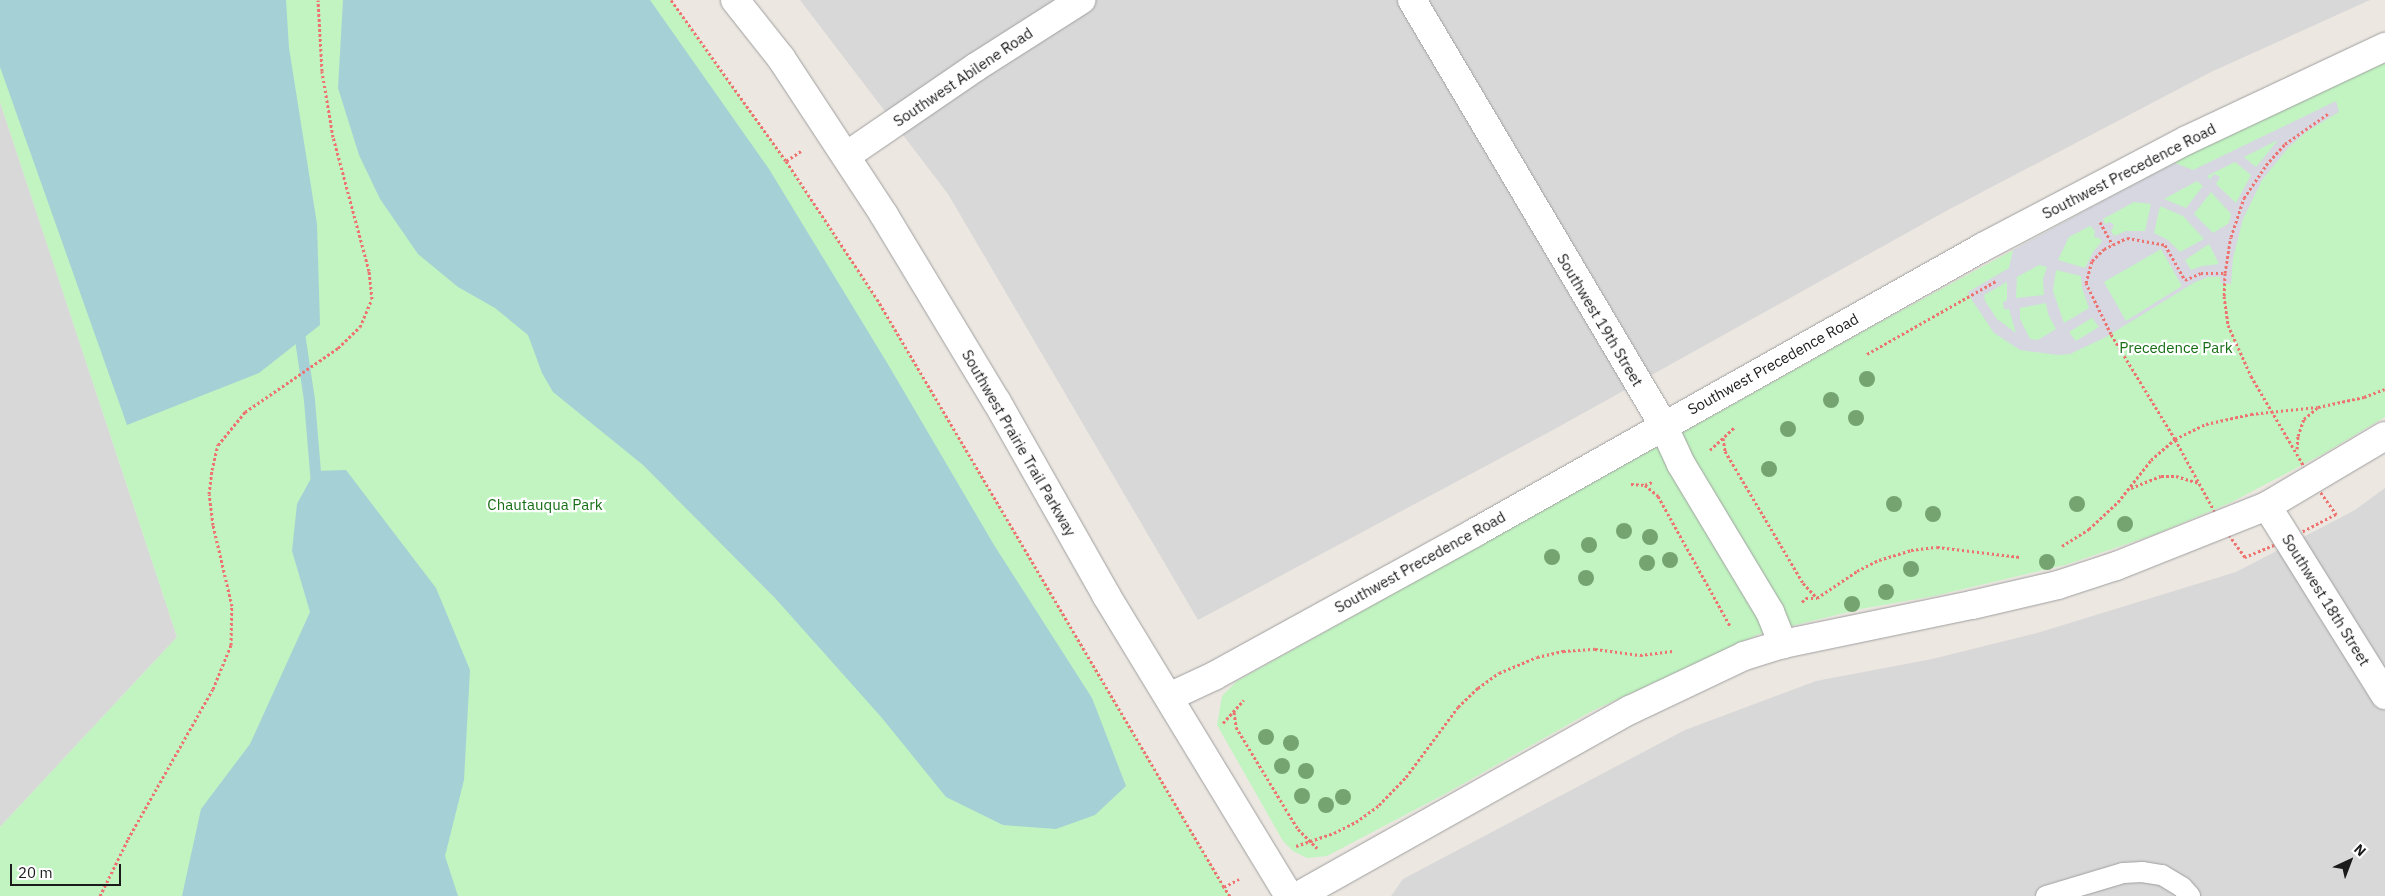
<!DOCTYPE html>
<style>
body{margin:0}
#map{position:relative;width:2385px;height:896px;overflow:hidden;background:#ece7e1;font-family:"IBM Plex Sans",sans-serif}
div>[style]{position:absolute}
.residential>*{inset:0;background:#d9d8d8}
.park>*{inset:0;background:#c1f4c1}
.plaza>*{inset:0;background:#d6d7e1}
.water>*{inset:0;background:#a5d0d6}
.stream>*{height:11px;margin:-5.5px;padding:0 5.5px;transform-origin:5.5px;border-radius:5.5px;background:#a5d0d6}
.path>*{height:3px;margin-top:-1.5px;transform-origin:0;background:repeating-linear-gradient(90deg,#ed7371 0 2.5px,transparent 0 5px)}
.roads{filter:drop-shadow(0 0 1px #9f9f9f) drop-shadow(0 0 1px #9f9f9f)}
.lane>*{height:20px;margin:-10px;padding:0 10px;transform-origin:10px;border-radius:10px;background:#fff}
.street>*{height:28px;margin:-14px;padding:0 14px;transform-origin:14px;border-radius:14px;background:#fff}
.trees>*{width:16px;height:16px;margin:-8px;border-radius:50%;background:#76a470}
span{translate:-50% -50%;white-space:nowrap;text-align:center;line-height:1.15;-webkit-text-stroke:4.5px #fff;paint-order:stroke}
.street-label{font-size:15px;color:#1b1b1b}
.park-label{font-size:15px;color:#156e14}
.north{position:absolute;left:2325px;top:836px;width:50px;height:50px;-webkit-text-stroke:4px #fff;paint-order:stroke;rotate:43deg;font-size:14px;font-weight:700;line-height:20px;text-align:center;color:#1b1b1b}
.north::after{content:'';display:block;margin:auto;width:18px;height:22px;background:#1b1b1b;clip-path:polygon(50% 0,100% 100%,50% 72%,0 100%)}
.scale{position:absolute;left:10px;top:864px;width:111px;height:22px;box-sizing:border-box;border:2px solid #1b1b1b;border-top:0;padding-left:6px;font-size:15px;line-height:18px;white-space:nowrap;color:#1b1b1b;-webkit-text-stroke:4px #fff;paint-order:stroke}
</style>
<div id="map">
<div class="residential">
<div style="clip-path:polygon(800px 0,2370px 0,2211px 72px,1948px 210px,1553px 430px,1198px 620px,948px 194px)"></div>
<div style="clip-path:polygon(0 102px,177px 637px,0 827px)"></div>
<div style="clip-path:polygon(2385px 488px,2385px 896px,1391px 896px,1403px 879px,1685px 730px,1816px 681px,1932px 659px,2037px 633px,2236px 572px,2355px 510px)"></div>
</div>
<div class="park">
<div style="clip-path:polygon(0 0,671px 0,786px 161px,877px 299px,1230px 896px,0 896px,0 827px,177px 637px,0 102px)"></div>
<div style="clip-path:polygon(2385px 62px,2385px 417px,2323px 454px,2232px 502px,2156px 534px,2065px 565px,1934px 596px,1861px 609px,1759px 634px,1592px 711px,1445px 794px,1327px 856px,1307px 858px,1293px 851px,1283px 841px,1217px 725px,1222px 696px,1237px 681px,1873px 326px,2194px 152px)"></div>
</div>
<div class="plaza">
<div style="clip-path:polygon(evenodd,2336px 101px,2339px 112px,2306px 132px,2288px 148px,2262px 180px,2243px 219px,2233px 258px,2231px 284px,2221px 283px,2220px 277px,2208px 277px,2195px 282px,2106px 337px,2070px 354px,2057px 355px,2020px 350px,1994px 333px,1970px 297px,1968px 292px,2009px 268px,2013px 250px,2101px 202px,2175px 163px,2193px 170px,2336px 101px,2278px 140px,2256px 167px,2244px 157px,2278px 140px,2336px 101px,2235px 162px,2251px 175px,2236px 203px,2216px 184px,2220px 177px,2214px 174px,2210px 179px,2207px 176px,2235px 162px,2336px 101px,2197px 181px,2203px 186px,2186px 208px,2164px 199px,2197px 181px,2336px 101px,2211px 192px,2231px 214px,2229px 223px,2213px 233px,2194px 214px,2211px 192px,2336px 101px,2134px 202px,2151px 204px,2145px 231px,2126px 231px,2114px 236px,2111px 231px,2114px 225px,2110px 222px,2105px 224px,2103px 219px,2134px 202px,2336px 101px,2160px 206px,2183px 216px,2204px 239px,2180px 252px,2168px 240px,2154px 233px,2160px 206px,2336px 101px,2090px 226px,2095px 231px,2094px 237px,2099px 238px,2102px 241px,2093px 252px,2085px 268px,2058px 260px,2069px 237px,2090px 226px,2336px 101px,2209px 244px,2219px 264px,2202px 266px,2191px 270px,2185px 260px,2209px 244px,2336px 101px,2161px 249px,2182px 286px,2126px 321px,2104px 282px,2161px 249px,2336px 101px,2039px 265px,2047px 267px,2043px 279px,2044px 295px,2016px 298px,2017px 277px,2039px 265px,2336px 101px,2056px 270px,2081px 276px,2082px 288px,2089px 308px,2064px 323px,2053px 291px,2056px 270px,2336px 101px,2007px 282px,2007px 300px,2003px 302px,2004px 309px,2009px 309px,2016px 333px,1997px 319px,1985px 301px,1984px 295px,2007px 282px,2336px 101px,2046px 303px,2048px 314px,2056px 329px,2038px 340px,2030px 339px,2020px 319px,2020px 308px,2046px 303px,2336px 101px,2092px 318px,2099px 327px,2076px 341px,2069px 332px,2092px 318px)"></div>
</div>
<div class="water">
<div style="clip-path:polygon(0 0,286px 0,289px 48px,317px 224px,320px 325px,259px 373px,127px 425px,0 67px)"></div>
<div style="clip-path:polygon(343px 0,650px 0,769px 169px,889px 366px,994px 545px,1092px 698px,1126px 786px,1095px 815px,1056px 829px,1003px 825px,946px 797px,882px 718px,775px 598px,643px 465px,553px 392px,542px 373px,528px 335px,495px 308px,458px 287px,418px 254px,380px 199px,359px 155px,338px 88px)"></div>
<div style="clip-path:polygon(346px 470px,436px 588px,470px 670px,464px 780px,445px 856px,458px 896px,182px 896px,201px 809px,250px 744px,310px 612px,292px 551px,297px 504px,315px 471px)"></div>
</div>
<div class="stream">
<div style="left:298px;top:326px;width:75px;rotate:81.5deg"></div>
<div style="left:309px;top:400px;width:84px;rotate:85.2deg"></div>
</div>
<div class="path">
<div style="left:671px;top:0;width:198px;rotate:54.5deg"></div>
<div style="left:801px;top:151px;width:18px;rotate:146deg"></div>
<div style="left:786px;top:161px;width:165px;rotate:56.6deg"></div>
<div style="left:877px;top:299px;width:683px;rotate:59.45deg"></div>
<div style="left:2100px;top:222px;width:26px;rotate:61deg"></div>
<div style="left:2127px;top:238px;width:39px;rotate:10deg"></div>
<div style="left:2165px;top:245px;width:40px;rotate:60.3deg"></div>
<div style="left:2185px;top:280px;width:17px;rotate:-24deg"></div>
<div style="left:2201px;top:273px;width:24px"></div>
<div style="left:2225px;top:273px;width:23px;rotate:92deg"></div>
<div style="left:2224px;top:296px;width:29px;rotate:82deg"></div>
<div style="left:2228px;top:325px;width:56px;rotate:65.7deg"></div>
<div style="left:2251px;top:376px;width:121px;rotate:59.6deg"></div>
<div style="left:2312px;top:480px;width:42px;rotate:54.8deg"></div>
<div style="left:2336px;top:514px;width:54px;rotate:152.5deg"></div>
<div style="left:2288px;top:539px;width:47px;rotate:157.3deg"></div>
<div style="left:2245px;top:557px;width:39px;rotate:-126deg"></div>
<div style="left:2222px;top:525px;width:98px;rotate:-118.7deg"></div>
<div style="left:2175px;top:439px;width:123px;rotate:-121.4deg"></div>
<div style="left:2111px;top:334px;width:57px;rotate:-116.1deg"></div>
<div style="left:2086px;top:283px;width:23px;rotate:-75deg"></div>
<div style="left:2092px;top:261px;width:17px;rotate:-45deg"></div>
<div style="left:2104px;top:249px;width:25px;rotate:-26deg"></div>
<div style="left:2225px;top:273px;width:36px;rotate:-81deg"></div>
<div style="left:2231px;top:237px;width:41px;rotate:-71.6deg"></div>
<div style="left:2244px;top:198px;width:40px;rotate:-56deg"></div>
<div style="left:2266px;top:165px;width:28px;rotate:-48deg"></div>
<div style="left:2285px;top:144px;width:54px;rotate:-35.2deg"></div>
<div style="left:1867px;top:354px;width:148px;rotate:-29.5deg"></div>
<div style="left:1723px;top:438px;width:13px;rotate:81deg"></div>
<div style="left:1725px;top:451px;width:153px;rotate:59.4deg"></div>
<div style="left:1803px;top:583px;width:19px;rotate:47deg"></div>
<div style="left:2297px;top:449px;width:13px;rotate:-86deg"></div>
<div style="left:2298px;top:436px;width:18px;rotate:-71deg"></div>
<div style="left:2304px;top:419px;width:17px;rotate:-40deg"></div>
<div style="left:1710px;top:450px;width:34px;rotate:-43deg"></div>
<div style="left:1631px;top:484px;width:14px;rotate:4deg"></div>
<div style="left:1645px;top:485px;width:8px;rotate:-23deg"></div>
<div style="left:1645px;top:485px;width:17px;rotate:40deg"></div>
<div style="left:1658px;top:496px;width:149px;rotate:61deg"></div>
<div style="left:2131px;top:488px;width:32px;rotate:-22deg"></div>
<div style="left:2161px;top:476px;width:15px"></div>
<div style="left:2176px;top:476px;width:24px;rotate:17deg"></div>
<div style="left:2062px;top:546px;width:32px;rotate:-32deg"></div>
<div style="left:2089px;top:529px;width:40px;rotate:-43deg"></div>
<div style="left:2118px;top:502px;width:53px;rotate:-51.8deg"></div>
<div style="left:2151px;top:460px;width:32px;rotate:-41deg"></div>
<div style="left:2175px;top:439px;width:34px;rotate:-26deg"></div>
<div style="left:2206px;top:424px;width:46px;rotate:-12.5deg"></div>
<div style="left:2251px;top:414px;width:67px;rotate:-6deg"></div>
<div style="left:2318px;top:407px;width:47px;rotate:-12.3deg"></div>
<div style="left:2364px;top:397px;width:22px;rotate:-21deg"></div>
<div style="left:1802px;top:602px;width:6px;rotate:-45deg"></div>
<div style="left:1806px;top:598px;width:11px"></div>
<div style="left:1817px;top:598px;width:48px;rotate:-34deg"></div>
<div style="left:1857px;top:571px;width:25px;rotate:-27deg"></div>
<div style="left:1879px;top:560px;width:34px;rotate:-17deg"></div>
<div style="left:1911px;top:550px;width:26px;rotate:-7deg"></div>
<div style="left:1937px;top:547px;width:84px;rotate:6.9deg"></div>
<div style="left:1234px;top:712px;width:15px;rotate:82deg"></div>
<div style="left:1236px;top:727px;width:100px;rotate:58.8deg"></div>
<div style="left:1288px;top:813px;width:19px;rotate:58deg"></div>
<div style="left:1298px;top:829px;width:27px;rotate:45deg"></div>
<div style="left:1223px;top:723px;width:31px;rotate:-48deg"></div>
<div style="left:1296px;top:846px;width:40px;rotate:-18.9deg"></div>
<div style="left:1334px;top:833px;width:25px;rotate:-27deg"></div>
<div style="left:1356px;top:822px;width:29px;rotate:-36deg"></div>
<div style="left:1379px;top:805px;width:39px;rotate:-46deg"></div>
<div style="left:1406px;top:777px;width:87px;rotate:-53.4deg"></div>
<div style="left:1458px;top:707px;width:28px;rotate:-44deg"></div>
<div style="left:1478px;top:688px;width:26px;rotate:-36deg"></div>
<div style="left:1499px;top:673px;width:41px;rotate:-22.8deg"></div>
<div style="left:1537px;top:657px;width:27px;rotate:-13deg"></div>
<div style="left:1563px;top:651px;width:32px;rotate:-4deg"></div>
<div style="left:1595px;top:649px;width:45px;rotate:7.6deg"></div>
<div style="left:1640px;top:655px;width:33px;rotate:-7deg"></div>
<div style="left:100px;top:896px;width:64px;rotate:-63.8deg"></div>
<div style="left:128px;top:839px;width:172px;rotate:-60.5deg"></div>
<div style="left:213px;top:689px;width:48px;rotate:-67.8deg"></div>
<div style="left:231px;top:645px;width:39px;rotate:-89deg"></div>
<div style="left:232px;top:606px;width:83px;rotate:-103.2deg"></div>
<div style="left:213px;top:525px;width:31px;rotate:-97deg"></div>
<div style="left:209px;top:494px;width:24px;rotate:-83deg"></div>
<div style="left:212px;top:470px;width:26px;rotate:-77deg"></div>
<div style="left:218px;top:445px;width:43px;rotate:-50.7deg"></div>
<div style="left:245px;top:412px;width:113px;rotate:-34.5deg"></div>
<div style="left:338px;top:348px;width:30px;rotate:-44deg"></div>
<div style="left:360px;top:327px;width:30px;rotate:-67deg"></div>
<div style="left:372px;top:299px;width:28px;rotate:-96deg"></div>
<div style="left:369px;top:271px;width:139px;rotate:-105deg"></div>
<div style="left:333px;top:137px;width:67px;rotate:-99.5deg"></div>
<div style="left:322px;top:71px;width:71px;rotate:-93.2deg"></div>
<div style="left:1230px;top:896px;width:11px;rotate:-124deg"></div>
<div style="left:1224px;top:887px;width:17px;rotate:-28deg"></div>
</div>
<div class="roads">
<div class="lane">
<div style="left:2046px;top:896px;width:80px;rotate:-16.6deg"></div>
<div style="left:2123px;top:873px;width:19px;rotate:-3deg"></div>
<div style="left:2142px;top:872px;width:20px;rotate:9deg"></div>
<div style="left:2162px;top:875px;width:23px;rotate:31deg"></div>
<div style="left:2182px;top:887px;width:12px;rotate:48deg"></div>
</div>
<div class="street">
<div style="left:735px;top:0;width:74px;rotate:51.6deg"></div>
<div style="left:781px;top:58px;width:188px;rotate:56.7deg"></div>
<div style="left:884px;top:215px;width:218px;rotate:58.9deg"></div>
<div style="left:997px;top:402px;width:222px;rotate:60.5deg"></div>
<div style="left:1106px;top:595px;width:352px;rotate:58.7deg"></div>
<div style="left:1412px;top:0;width:494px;rotate:59.4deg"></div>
<div style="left:1663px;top:425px;width:43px;rotate:65.2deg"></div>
<div style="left:1681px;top:464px;width:173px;rotate:59deg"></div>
<div style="left:1770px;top:612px;width:35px;rotate:68deg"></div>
<div style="left:846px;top:156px;width:158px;rotate:-34.4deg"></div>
<div style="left:976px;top:67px;width:125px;rotate:-32.5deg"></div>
<div style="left:2267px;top:506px;width:223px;rotate:58deg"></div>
<div style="left:1169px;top:697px;width:50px;rotate:-25deg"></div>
<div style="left:1214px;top:676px;width:297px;rotate:-28.8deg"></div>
<div style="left:1474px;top:533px;width:584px;rotate:-29.33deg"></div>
<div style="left:1983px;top:247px;width:230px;rotate:-27.7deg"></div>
<div style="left:2187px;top:140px;width:219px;rotate:-25.2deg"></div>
<div style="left:1298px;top:896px;width:381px;rotate:-29.3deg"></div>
<div style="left:1630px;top:710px;width:126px;rotate:-25.3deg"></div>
<div style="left:1744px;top:656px;width:41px;rotate:-17.1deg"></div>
<div style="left:1783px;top:644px;width:193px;rotate:-11.7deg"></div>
<div style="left:1972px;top:605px;width:88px;rotate:-13.1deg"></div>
<div style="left:2058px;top:585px;width:61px;rotate:-18.1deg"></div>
<div style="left:2116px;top:566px;width:162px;rotate:-21.7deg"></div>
<div style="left:2267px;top:506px;width:137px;rotate:-30.7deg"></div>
</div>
</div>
<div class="trees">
<div style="left:1867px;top:379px"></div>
<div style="left:1831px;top:400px"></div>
<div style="left:1856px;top:418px"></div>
<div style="left:1788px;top:429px"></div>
<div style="left:1769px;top:469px"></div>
<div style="left:1894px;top:504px"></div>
<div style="left:2077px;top:504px"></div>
<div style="left:1933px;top:514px"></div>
<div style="left:2125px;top:524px"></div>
<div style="left:1624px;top:531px"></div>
<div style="left:1650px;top:537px"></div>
<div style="left:1589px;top:545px"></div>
<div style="left:1552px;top:557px"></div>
<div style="left:1670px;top:560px"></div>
<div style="left:2047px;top:562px"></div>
<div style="left:1647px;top:563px"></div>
<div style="left:1911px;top:569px"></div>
<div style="left:1586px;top:578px"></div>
<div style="left:1886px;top:592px"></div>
<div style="left:1852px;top:604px"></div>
<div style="left:1266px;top:737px"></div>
<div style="left:1291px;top:743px"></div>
<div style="left:1282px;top:766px"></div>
<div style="left:1306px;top:771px"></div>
<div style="left:1302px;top:796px"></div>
<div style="left:1343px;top:797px"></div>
<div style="left:1326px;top:805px"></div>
</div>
<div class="street-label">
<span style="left:963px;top:77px;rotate:-34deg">Southwest Abilene Road</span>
<span style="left:2129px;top:171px;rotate:-27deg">Southwest Precedence Road</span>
<span style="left:1600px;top:320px;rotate:59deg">Southwest 19th Street</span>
<span style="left:1773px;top:364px;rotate:-29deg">Southwest Precedence Road</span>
<span style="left:1019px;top:443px;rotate:60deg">Southwest Prairie Trail Parkway</span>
<span style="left:1420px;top:562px;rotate:-29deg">Southwest Precedence Road</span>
<span style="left:2326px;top:600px;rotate:58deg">Southwest 18th Street</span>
</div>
<div class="park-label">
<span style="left:2176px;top:348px">Precedence Park</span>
<span style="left:545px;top:505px">Chautauqua Park</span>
</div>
<div class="north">N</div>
<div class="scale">20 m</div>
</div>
